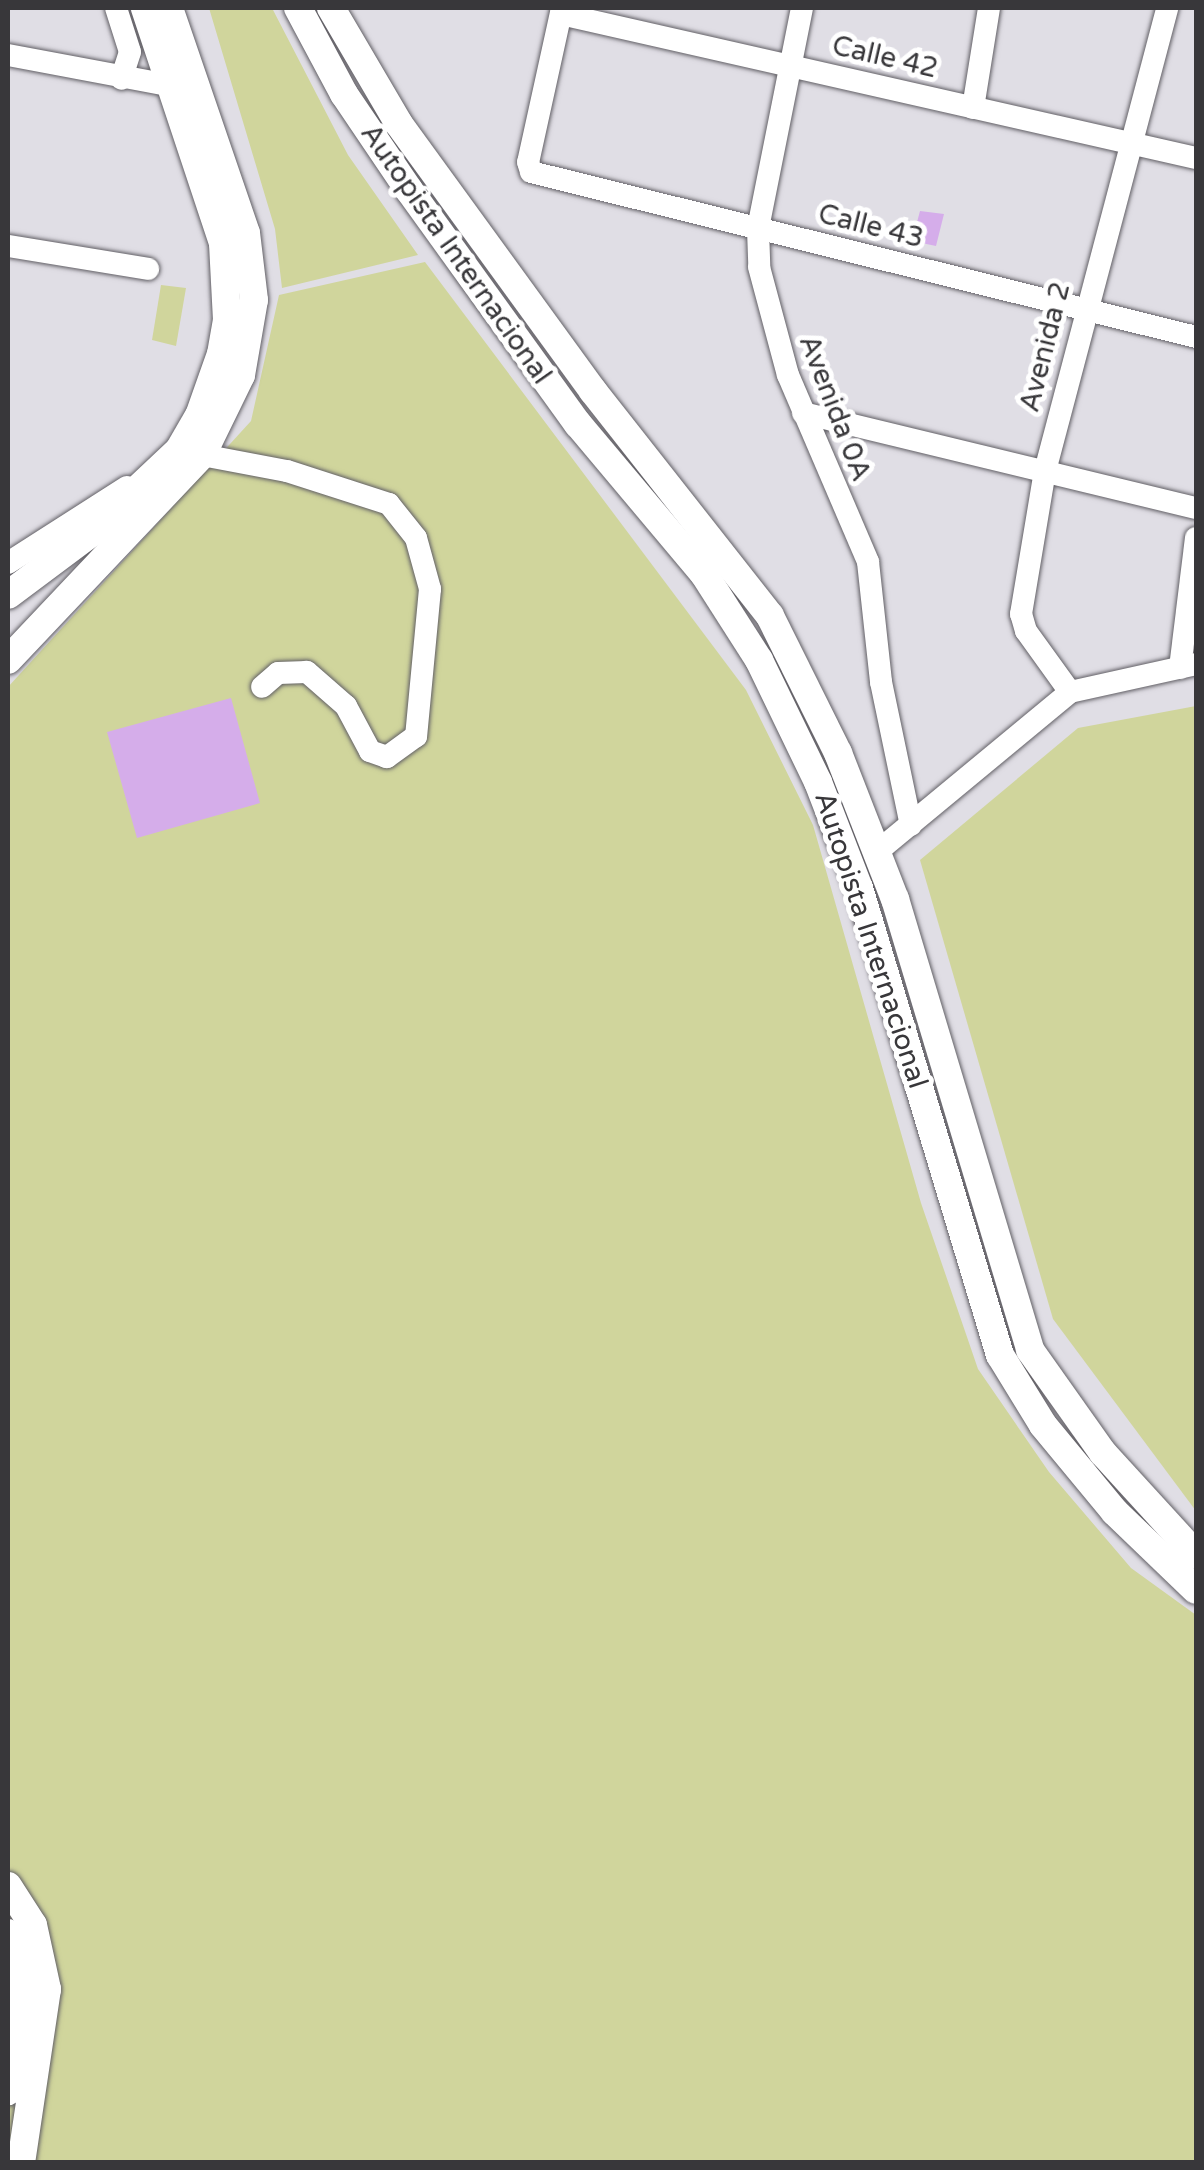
<!DOCTYPE html>
<style>
body{margin:0}
#map{position:relative;width:1204px;height:2170px;overflow:hidden;background:#e0dee5;font-family:"Varela Round",sans-serif}
div>[style]{position:absolute}
.green>*{inset:0;background:#d0d59c}
.building>*{inset:0;background:#d5adea}
.roads{filter:drop-shadow(0 0 2px #615f65) drop-shadow(0 0 2px #615f65)}
.minor>*{height:22px;margin:-11px;padding:0 11px;transform-origin:11px;border-radius:11px;background:#fff}
.major>*{height:28px;margin:-14px;padding:0 14px;transform-origin:14px;border-radius:14px;background:#fff}
span{translate:-50% -50%;white-space:nowrap;text-align:center;line-height:1.15;-webkit-text-stroke:10px #fff;paint-order:stroke}
.street-label{font-size:28px;color:#38373a}
.frame{position:absolute;inset:0;border:10px solid #38373a;pointer-events:none}
</style>
<div id="map">
<div class="green">
<div style="clip-path:polygon(209px 8px,272px 8px,348px 155px,418px 255px,282px 288px,275px 229px)"></div>
<div style="clip-path:polygon(425px 262px,746px 690px,813px 825px,921px 1203px,978px 1369px,1049px 1472px,1131px 1568px,1196px 1615px,1196px 2162px,8px 2162px,8px 687px,251px 421px,279px 295px)"></div>
<div style="clip-path:polygon(161px 285px,186px 288px,176px 346px,152px 340px)"></div>
<div style="clip-path:polygon(1196px 706px,1196px 1511px,1053px 1319px,920px 860px,1078px 728px)"></div>
</div>
<div class="building">
<div style="clip-path:polygon(920px 211px,944px 214px,936px 246px,912px 241px)"></div>
<div style="clip-path:polygon(231px 698px,260px 803px,137px 838px,107px 732px)"></div>
</div>
<div class="roads">
<div class="minor">
<div style="left:116px;top:8px;width:46px;rotate:72.3deg"></div>
<div style="left:130px;top:52px;width:28px;rotate:108deg"></div>
<div style="left:562px;top:8px;width:158px;rotate:102.4deg"></div>
<div style="left:528px;top:162px;width:10px;rotate:73deg"></div>
<div style="left:531px;top:172px;width:685px;rotate:13.93deg"></div>
<div style="left:802px;top:8px;width:225px;rotate:101.3deg"></div>
<div style="left:758px;top:229px;width:38px;rotate:88deg"></div>
<div style="left:759px;top:267px;width:112px;rotate:75deg"></div>
<div style="left:788px;top:375px;width:203px;rotate:66.8deg"></div>
<div style="left:868px;top:562px;width:121px;rotate:83.8deg"></div>
<div style="left:881px;top:682px;width:146px;rotate:78.2deg"></div>
<div style="left:561px;top:14px;width:651px;rotate:12.78deg"></div>
<div style="left:8px;top:55px;width:169px;rotate:10.6deg"></div>
<div style="left:973px;top:108px;width:101px;rotate:-80.9deg"></div>
<div style="left:8px;top:246px;width:142px;rotate:9.3deg"></div>
<div style="left:803px;top:413px;width:404px;rotate:13.6deg"></div>
<div style="left:202px;top:455px;width:86px;rotate:10.7deg"></div>
<div style="left:287px;top:471px;width:107px;rotate:17.9deg"></div>
<div style="left:389px;top:504px;width:43px;rotate:51.5deg"></div>
<div style="left:416px;top:538px;width:53px;rotate:74.6deg"></div>
<div style="left:430px;top:589px;width:148px;rotate:95.4deg"></div>
<div style="left:416px;top:736px;width:36px;rotate:144deg"></div>
<div style="left:387px;top:757px;width:18px;rotate:-161deg"></div>
<div style="left:370px;top:751px;width:51px;rotate:-118.1deg"></div>
<div style="left:346px;top:706px;width:52px;rotate:-138.9deg"></div>
<div style="left:307px;top:672px;width:29px;rotate:178deg"></div>
<div style="left:278px;top:673px;width:21px;rotate:139deg"></div>
<div style="left:8px;top:563px;width:141px;rotate:-32.6deg"></div>
<div style="left:1180px;top:668px;width:131px;rotate:-83deg"></div>
<div style="left:1070px;top:692px;width:75px;rotate:-125.8deg"></div>
<div style="left:1026px;top:631px;width:18px;rotate:-106deg"></div>
<div style="left:1021px;top:614px;width:145px;rotate:-80.5deg"></div>
<div style="left:1045px;top:471px;width:479px;rotate:-75.2deg"></div>
<div style="left:878px;top:851px;width:249px;rotate:-39.6deg"></div>
<div style="left:1070px;top:692px;width:129px;rotate:-12.5deg"></div>
</div>
<div class="major">
<div style="left:298px;top:8px;width:98px;rotate:61.9deg"></div>
<div style="left:344px;top:94px;width:116px;rotate:55.9deg"></div>
<div style="left:409px;top:190px;width:289px;rotate:54.2deg"></div>
<div style="left:578px;top:424px;width:196px;rotate:50deg"></div>
<div style="left:704px;top:574px;width:102px;rotate:57.4deg"></div>
<div style="left:759px;top:660px;width:136px;rotate:64.2deg"></div>
<div style="left:818px;top:782px;width:114px;rotate:68.9deg"></div>
<div style="left:859px;top:888px;width:488px;rotate:73.2deg"></div>
<div style="left:1000px;top:1355px;width:82px;rotate:58.4deg"></div>
<div style="left:1043px;top:1425px;width:113px;rotate:50.4deg"></div>
<div style="left:1115px;top:1512px;width:112px;rotate:43.9deg"></div>
<div style="left:331px;top:8px;width:134px;rotate:59.6deg"></div>
<div style="left:399px;top:124px;width:330px;rotate:54deg"></div>
<div style="left:593px;top:391px;width:286px;rotate:51.8deg"></div>
<div style="left:770px;top:616px;width:153px;rotate:63.6deg"></div>
<div style="left:838px;top:753px;width:157px;rotate:68.7deg"></div>
<div style="left:895px;top:899px;width:471px;rotate:73.3deg"></div>
<div style="left:1030px;top:1350px;width:126px;rotate:54.7deg"></div>
<div style="left:1103px;top:1453px;width:138px;rotate:47.6deg"></div>
<div style="left:8px;top:595px;width:104px;rotate:-36.8deg"></div>
<div style="left:91px;top:533px;width:121px;rotate:-43.3deg"></div>
<div style="left:179px;top:450px;width:39px;rotate:-60deg"></div>
<div style="left:199px;top:416px;width:66px;rotate:-70.5deg"></div>
<div style="left:221px;top:354px;width:35px;rotate:-80deg"></div>
<div style="left:227px;top:320px;width:77px;rotate:-93deg"></div>
<div style="left:223px;top:243px;width:248px;rotate:-108.4deg"></div>
<div style="left:8px;top:660px;width:282px;rotate:-46.6deg"></div>
<div style="left:202px;top:455px;width:89px;rotate:-64deg"></div>
<div style="left:241px;top:375px;width:76px;rotate:-80.2deg"></div>
<div style="left:254px;top:300px;width:67px;rotate:-96.8deg"></div>
<div style="left:246px;top:233px;width:238px;rotate:-108.9deg"></div>
<div style="left:8px;top:1886px;width:46px;rotate:57.3deg"></div>
<div style="left:33px;top:1925px;width:66px;rotate:77.7deg"></div>
<div style="left:47px;top:1989px;width:175px;rotate:98.5deg"></div>
<div style="left:8px;top:1933px;width:55px;rotate:77.5deg"></div>
<div style="left:20px;top:1987px;width:105px;rotate:96.6deg"></div>
</div>
</div>
<div class="street-label">
<span style="left:885px;top:57px;rotate:13deg">Calle 42</span>
<span style="left:871px;top:226px;rotate:14deg">Calle 43</span>
<span style="left:456px;top:254px;rotate:55deg">Autopista Internacional</span>
<span style="left:1045px;top:347px;rotate:-76deg">Avenida 2</span>
<span style="left:835px;top:408px;rotate:69deg">Avenida 0A</span>
<span style="left:871px;top:940px;rotate:72deg">Autopista Internacional</span>
</div>
<div class="frame"></div>
</div>
